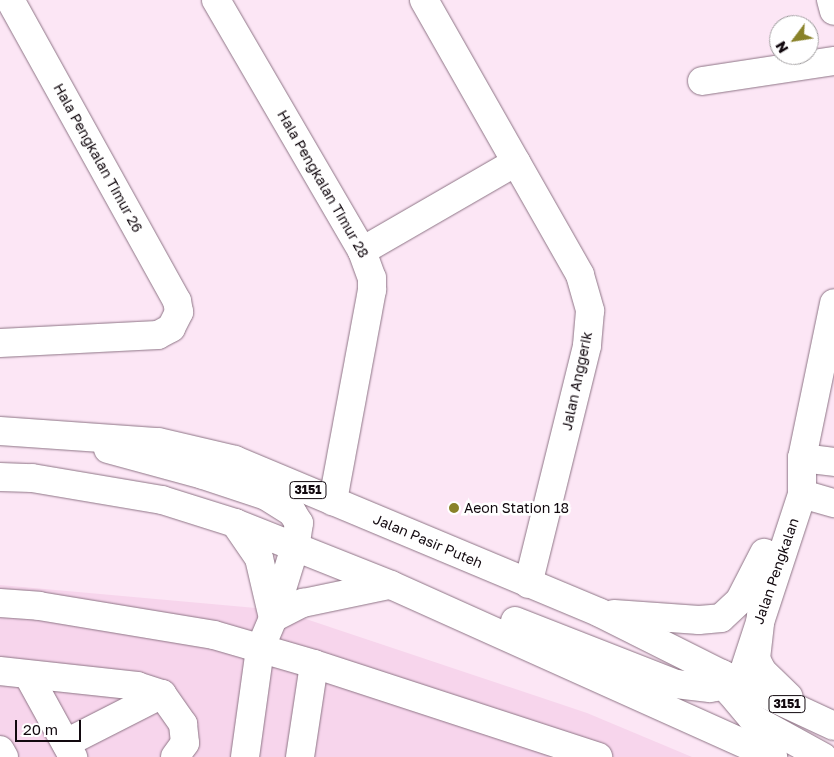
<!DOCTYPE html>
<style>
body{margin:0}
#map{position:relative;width:834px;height:757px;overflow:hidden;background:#fce6f5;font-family:"Golos Text",sans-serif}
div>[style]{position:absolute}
.built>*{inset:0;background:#f7d5ec}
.roads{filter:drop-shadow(0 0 1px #8e7586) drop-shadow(0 0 1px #8e7586)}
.minor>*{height:28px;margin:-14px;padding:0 14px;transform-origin:14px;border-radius:14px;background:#fff}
.major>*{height:28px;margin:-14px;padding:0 14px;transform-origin:14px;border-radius:14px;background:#fff}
.dots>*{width:14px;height:14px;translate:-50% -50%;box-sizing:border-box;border:2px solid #fff;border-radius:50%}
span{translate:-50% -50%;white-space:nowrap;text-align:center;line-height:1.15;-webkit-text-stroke:5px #fff;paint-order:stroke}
.shield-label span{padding:1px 4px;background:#fff;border:1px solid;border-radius:4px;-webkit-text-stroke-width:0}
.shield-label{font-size:12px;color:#12090f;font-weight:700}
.street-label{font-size:14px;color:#12090f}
.poi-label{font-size:14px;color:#12090f}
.left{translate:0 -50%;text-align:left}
.north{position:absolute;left:769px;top:15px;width:50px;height:50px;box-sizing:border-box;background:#fff;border:1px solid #a09d9f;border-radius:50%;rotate:239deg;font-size:14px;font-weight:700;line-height:20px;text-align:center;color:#12090f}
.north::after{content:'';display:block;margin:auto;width:18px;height:22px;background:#898229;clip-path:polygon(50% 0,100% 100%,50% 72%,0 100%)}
.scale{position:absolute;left:15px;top:720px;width:66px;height:22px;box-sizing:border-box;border:2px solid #12090f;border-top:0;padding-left:6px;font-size:15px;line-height:18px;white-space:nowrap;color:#12090f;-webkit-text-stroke:4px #fff;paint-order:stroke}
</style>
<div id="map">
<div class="built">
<div style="clip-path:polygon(0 585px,279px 610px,587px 713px,692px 757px,0 757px)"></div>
</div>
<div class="roads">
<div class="minor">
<div style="left:216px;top:0;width:290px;rotate:59.8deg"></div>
<div style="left:362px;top:251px;width:29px;rotate:70deg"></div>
<div style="left:372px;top:278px;width:12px;rotate:90deg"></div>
<div style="left:372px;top:290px;width:215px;rotate:100.5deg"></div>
<div style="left:424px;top:0;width:316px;rotate:60.4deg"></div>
<div style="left:580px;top:275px;width:37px;rotate:74deg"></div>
<div style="left:590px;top:311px;width:35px;rotate:95deg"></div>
<div style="left:587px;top:346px;width:245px;rotate:103.9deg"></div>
<div style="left:831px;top:0;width:11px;rotate:75deg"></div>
<div style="left:702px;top:81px;width:134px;rotate:-8.6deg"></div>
<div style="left:362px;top:251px;width:178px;rotate:-30deg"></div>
<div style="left:0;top:343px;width:158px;rotate:-2.9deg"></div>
<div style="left:158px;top:335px;width:15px;rotate:-28deg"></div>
<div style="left:171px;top:328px;width:18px;rotate:-63deg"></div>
<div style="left:179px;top:312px;width:11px;rotate:-100deg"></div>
<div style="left:177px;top:301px;width:344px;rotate:-119deg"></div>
<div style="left:802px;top:458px;width:32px;rotate:7deg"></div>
<div style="left:802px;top:494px;width:33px;rotate:16deg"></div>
<div style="left:0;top:603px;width:39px;rotate:4deg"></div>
<div style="left:39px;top:606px;width:177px;rotate:9.4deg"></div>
<div style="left:214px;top:635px;width:104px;rotate:16.2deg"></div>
<div style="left:314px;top:664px;width:299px;rotate:18.1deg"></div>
<div style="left:0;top:671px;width:138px;rotate:6.2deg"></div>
<div style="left:137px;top:686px;width:26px;rotate:18deg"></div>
<div style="left:162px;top:694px;width:37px;rotate:55deg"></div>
<div style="left:183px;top:724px;width:19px;rotate:84deg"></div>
<div style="left:185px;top:743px;width:17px;rotate:126deg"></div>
<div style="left:28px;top:675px;width:94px;rotate:61.2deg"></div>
<div style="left:740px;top:683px;width:199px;rotate:-71.8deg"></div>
<div style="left:802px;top:494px;width:36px;rotate:-90deg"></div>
<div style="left:802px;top:458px;width:158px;rotate:-78.3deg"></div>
<div style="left:66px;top:743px;width:108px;rotate:-27deg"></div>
<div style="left:0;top:750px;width:8px;rotate:60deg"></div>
<div style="left:245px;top:757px;width:109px;rotate:-82.1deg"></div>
<div style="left:260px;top:649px;width:34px;rotate:-67deg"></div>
<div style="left:273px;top:618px;width:74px;rotate:-72.8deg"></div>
<div style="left:300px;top:757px;width:94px;rotate:-81.4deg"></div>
</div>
<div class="major">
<div style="left:0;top:431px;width:159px;rotate:4deg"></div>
<div style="left:159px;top:442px;width:78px;rotate:13.3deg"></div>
<div style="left:235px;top:460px;width:396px;rotate:22.7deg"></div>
<div style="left:600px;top:613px;width:136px;rotate:26.6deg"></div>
<div style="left:722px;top:674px;width:123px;rotate:24.9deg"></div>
<div style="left:108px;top:449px;width:98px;rotate:15.3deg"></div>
<div style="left:203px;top:475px;width:66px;rotate:18.4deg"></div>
<div style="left:266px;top:496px;width:31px;rotate:32deg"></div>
<div style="left:292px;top:512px;width:13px;rotate:58deg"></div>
<div style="left:299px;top:523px;width:24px;rotate:99deg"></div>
<div style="left:0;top:477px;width:32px;rotate:2deg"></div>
<div style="left:32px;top:478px;width:132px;rotate:9.6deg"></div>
<div style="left:162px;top:500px;width:77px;rotate:17.5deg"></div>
<div style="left:235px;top:523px;width:168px;rotate:21.7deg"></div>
<div style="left:391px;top:585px;width:419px;rotate:24.2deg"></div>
<div style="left:235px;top:523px;width:42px;rotate:55.6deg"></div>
<div style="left:259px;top:558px;width:62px;rotate:76.9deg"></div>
<div style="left:273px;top:618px;width:34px;rotate:-27deg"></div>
<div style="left:303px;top:603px;width:88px;rotate:-11.8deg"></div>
<div style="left:614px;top:614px;width:85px;rotate:4deg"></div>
<div style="left:699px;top:620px;width:22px;rotate:-5deg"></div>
<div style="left:721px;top:618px;width:26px;rotate:-43deg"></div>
<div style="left:740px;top:600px;width:53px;rotate:-62.9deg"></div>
<div style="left:761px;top:615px;width:44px;rotate:96.5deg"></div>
<div style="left:756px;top:659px;width:13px;rotate:63deg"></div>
<div style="left:762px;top:671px;width:37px;rotate:44deg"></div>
<div style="left:515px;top:621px;width:173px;rotate:21.4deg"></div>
<div style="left:676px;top:684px;width:34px;rotate:7deg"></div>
<div style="left:710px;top:688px;width:30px;rotate:-9deg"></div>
<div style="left:722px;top:674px;width:20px;rotate:66deg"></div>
<div style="left:730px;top:692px;width:34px;rotate:50deg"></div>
<div style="left:752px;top:718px;width:81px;rotate:28.8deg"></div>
</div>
</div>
<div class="dots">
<div style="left:454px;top:508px;background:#898229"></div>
</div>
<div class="shield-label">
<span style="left:308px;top:490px">3151</span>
<span style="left:787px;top:704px">3151</span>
</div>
<div class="street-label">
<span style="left:98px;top:158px;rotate:61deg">Hala Pengkalan Timur 26</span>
<span style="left:323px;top:184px;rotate:60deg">Hala Pengkalan Timur 28</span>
<span style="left:577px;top:381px;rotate:-78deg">Jalan Anggerik</span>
<span style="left:428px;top:541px;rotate:23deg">Jalan Pasir Puteh</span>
<span style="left:776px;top:571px;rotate:-71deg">Jalan Pengkalan</span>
</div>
<div class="poi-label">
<span class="left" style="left:464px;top:508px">Aeon Station 18</span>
</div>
<div class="north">N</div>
<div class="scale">20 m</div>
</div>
